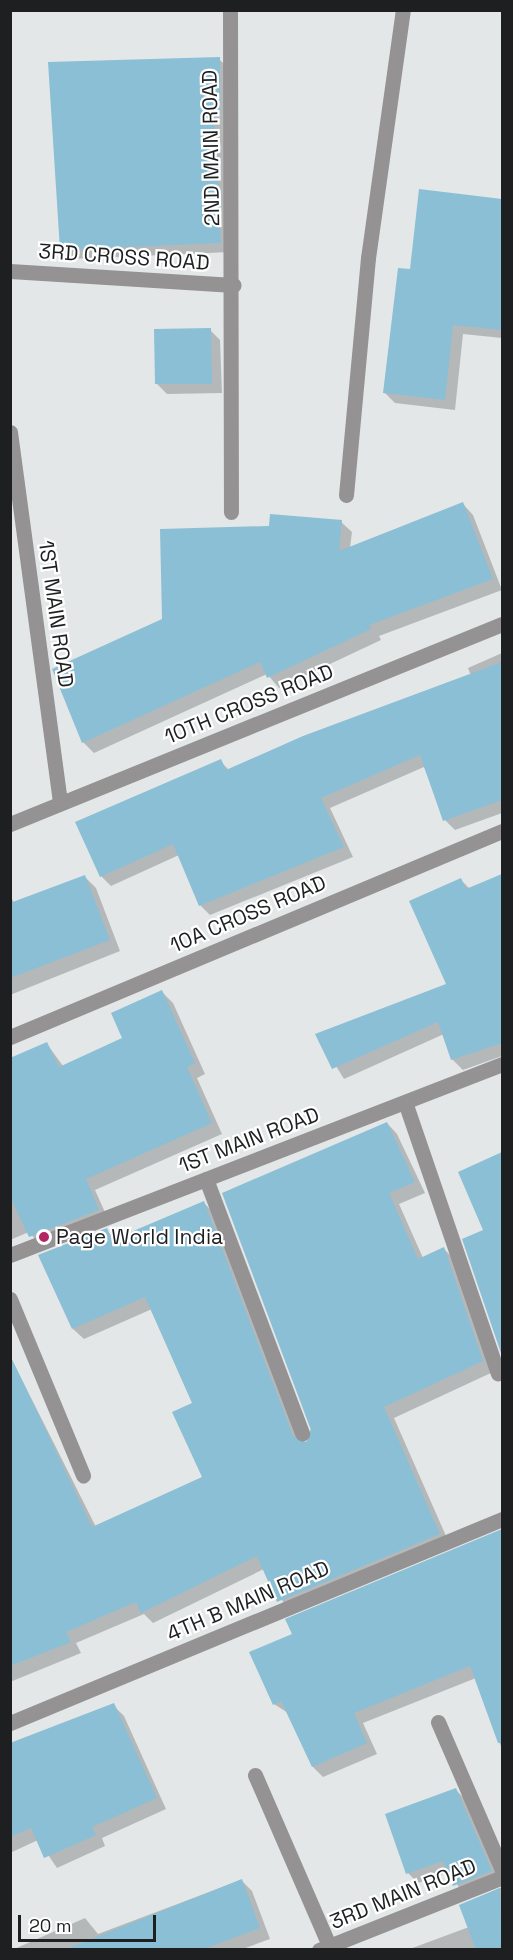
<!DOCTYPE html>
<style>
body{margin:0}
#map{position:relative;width:513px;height:1960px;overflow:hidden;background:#e3e7e8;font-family:"Space Grotesk",sans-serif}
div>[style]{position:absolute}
.shadow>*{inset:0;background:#0003}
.building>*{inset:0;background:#8abfd6}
.minor>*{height:15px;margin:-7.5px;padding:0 7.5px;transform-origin:7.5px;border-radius:7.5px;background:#949293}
.dots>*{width:16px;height:16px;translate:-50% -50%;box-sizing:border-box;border:3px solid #fff;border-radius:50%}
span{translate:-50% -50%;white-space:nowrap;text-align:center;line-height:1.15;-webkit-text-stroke:4.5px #fff;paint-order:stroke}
.street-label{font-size:21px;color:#1e1f20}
.poi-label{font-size:21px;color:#1e1f20}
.left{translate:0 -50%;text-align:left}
.frame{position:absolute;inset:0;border:12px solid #1e1f20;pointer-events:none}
.scale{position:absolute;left:18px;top:1915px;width:138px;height:27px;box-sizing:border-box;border:3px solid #1e1f20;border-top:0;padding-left:8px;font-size:18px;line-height:21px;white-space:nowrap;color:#1e1f20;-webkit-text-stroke:4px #fff;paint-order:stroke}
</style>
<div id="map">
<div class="shadow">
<div style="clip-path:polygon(220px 60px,230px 70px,230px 252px,71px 259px,61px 249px)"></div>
<div style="clip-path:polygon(421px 190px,502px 200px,502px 338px,463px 334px,455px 410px,395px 403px,385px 393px,411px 271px)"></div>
<div style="clip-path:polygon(210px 330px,220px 340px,222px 393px,167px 394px,157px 384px)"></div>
<div style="clip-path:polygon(463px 504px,473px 515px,502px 590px,379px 636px,381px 640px,279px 688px,267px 674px,94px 753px,83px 742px,54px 670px,163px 620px,271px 528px,341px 522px,352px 532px,350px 548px)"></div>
<div style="clip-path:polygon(502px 653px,502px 813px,455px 830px,445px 820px,424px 767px,330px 808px,353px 857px,210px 915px,200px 905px,179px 855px,111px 886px,101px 876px,220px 761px,229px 770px,471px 676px,468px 668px)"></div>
<div style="clip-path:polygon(502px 874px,502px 1056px,463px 1070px,452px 1059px,444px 1034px,344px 1079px,317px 1035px,448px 985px,461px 880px,470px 889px)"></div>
<div style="clip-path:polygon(85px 877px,96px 888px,120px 951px,10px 995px,10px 895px,14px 903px)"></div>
<div style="clip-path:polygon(162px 992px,173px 1003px,205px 1074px,197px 1078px,222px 1134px,95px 1190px,109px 1221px,42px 1247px,29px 1232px,10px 1240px,10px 1059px,47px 1044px,63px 1066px,124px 1039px)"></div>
<div style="clip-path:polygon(387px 1123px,397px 1134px,425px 1193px,399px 1204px,423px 1258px,444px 1249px,455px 1260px,493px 1372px,394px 1418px,450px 1545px,289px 1612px,264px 1569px,153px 1623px,144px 1614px,76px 1643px,81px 1653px,10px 1682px,10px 1356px,96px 1527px,204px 1478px,194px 1403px,152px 1309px,84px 1339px,73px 1329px,106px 1230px,117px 1240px,203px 1202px,214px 1213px,300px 1441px,307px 1444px)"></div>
<div style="clip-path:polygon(502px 1154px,502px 1352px,464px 1240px,485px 1230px,460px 1173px)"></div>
<div style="clip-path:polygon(502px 1531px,502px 1749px,476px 1678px,363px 1723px,377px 1754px,323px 1777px,313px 1767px,288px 1713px,274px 1704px,294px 1635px,287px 1620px)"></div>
<div style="clip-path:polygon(113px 1705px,124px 1716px,166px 1809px,102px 1838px,105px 1846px,57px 1868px,38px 1840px,10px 1853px,10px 1745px)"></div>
<div style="clip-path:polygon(456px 1790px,466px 1800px,501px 1881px,464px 1895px,449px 1872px,418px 1883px,408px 1873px)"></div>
<div style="clip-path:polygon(241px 1880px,252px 1891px,270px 1939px,240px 1950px,12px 1950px,85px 1918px,98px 1934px)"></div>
<div style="clip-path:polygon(502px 1887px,502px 1950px,407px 1950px,469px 1927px,461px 1905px)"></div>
</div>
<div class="building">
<div style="clip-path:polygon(220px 57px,220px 115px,214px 115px,221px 243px,60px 250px,48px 62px)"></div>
<div style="clip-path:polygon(419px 189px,502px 199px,502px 330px,453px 325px,445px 400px,383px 393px,398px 268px,410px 269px)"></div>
<div style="clip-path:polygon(211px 328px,212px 384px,155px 384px,154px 329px)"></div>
<div style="clip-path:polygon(463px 502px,493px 579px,369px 625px,371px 629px,267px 678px,260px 662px,82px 743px,52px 669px,162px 619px,160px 529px,269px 526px,270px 514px,342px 520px,339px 551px)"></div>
<div style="clip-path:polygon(502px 662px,502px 800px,443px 821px,420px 755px,321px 798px,344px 847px,199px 906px,173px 844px,100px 877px,75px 822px,221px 759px,226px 770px,303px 736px)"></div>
<div style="clip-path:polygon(502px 874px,502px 1043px,451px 1060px,438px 1022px,332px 1069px,315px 1034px,446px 984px,409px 901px,461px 878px,466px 889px)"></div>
<div style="clip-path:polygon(85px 875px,110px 940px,10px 978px,10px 903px)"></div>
<div style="clip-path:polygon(162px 990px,195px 1063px,187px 1067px,212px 1123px,86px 1179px,99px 1210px,29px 1237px,10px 1196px,10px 1058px,47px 1042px,59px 1067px,122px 1038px,111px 1013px)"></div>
<div style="clip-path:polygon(387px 1122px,415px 1182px,389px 1193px,418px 1259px,444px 1247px,483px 1361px,384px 1407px,440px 1534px,277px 1602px,257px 1556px,141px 1613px,136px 1602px,66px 1632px,71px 1642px,10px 1666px,10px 1355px,92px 1527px,202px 1477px,172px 1412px,192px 1403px,145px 1297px,72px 1329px,38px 1255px,107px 1228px,112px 1240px,204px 1201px,293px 1436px,306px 1442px,311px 1430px,222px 1193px)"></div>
<div style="clip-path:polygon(502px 1152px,502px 1353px,501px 1353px,462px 1239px,483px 1230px,458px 1172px)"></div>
<div style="clip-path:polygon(502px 1529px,502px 1743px,498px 1743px,470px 1666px,354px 1713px,367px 1743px,312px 1767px,281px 1701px,273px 1705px,249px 1652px,292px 1634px,285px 1619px)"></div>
<div style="clip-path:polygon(114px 1703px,157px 1798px,92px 1827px,96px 1835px,44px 1858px,31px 1828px,10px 1837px,10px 1743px)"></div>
<div style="clip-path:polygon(456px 1788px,492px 1871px,453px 1886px,443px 1861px,406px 1874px,385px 1814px)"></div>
<div style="clip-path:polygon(242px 1879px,260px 1928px,201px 1950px,64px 1950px)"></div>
<div style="clip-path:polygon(500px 1888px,502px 1950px,476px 1950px,459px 1905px)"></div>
</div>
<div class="minor">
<div style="left:230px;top:10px;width:502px;rotate:89.89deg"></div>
<div style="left:10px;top:271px;width:224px;rotate:3.6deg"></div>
<div style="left:10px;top:432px;width:373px;rotate:82.3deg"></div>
<div style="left:346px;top:495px;width:238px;rotate:-84.7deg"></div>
<div style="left:368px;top:258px;width:250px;rotate:-82deg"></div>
<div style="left:10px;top:824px;width:531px;rotate:-22.12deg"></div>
<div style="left:10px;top:1037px;width:533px;rotate:-22.72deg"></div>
<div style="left:405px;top:1102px;width:287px;rotate:71.1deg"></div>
<div style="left:206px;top:1179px;width:272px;rotate:69.3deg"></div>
<div style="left:10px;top:1255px;width:528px;rotate:-21.22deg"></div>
<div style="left:10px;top:1299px;width:191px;rotate:67.5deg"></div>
<div style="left:438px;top:1722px;width:161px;rotate:66.6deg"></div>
<div style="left:10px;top:1723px;width:533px;rotate:-22.52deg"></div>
<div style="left:255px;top:1775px;width:185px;rotate:66.5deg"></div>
<div style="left:319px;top:1950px;width:197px;rotate:-21.7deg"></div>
</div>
<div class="dots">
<div style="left:44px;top:1237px;background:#b22763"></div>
</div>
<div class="street-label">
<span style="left:211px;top:148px;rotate:-91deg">2ND MAIN ROAD</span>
<span style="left:124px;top:257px;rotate:4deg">3RD CROSS ROAD</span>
<span style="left:56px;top:614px;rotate:82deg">1ST MAIN ROAD</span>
<span style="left:249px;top:704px;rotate:-22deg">10TH CROSS ROAD</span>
<span style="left:248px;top:914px;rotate:-23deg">10A CROSS ROAD</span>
<span style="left:249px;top:1140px;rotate:-21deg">1ST MAIN ROAD</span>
<span style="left:248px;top:1601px;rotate:-23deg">4TH B MAIN ROAD</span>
<span style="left:403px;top:1894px;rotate:-22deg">3RD MAIN ROAD</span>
</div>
<div class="poi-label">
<span class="left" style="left:56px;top:1237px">Page World India</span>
</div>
<div class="frame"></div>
<div class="scale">20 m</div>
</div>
